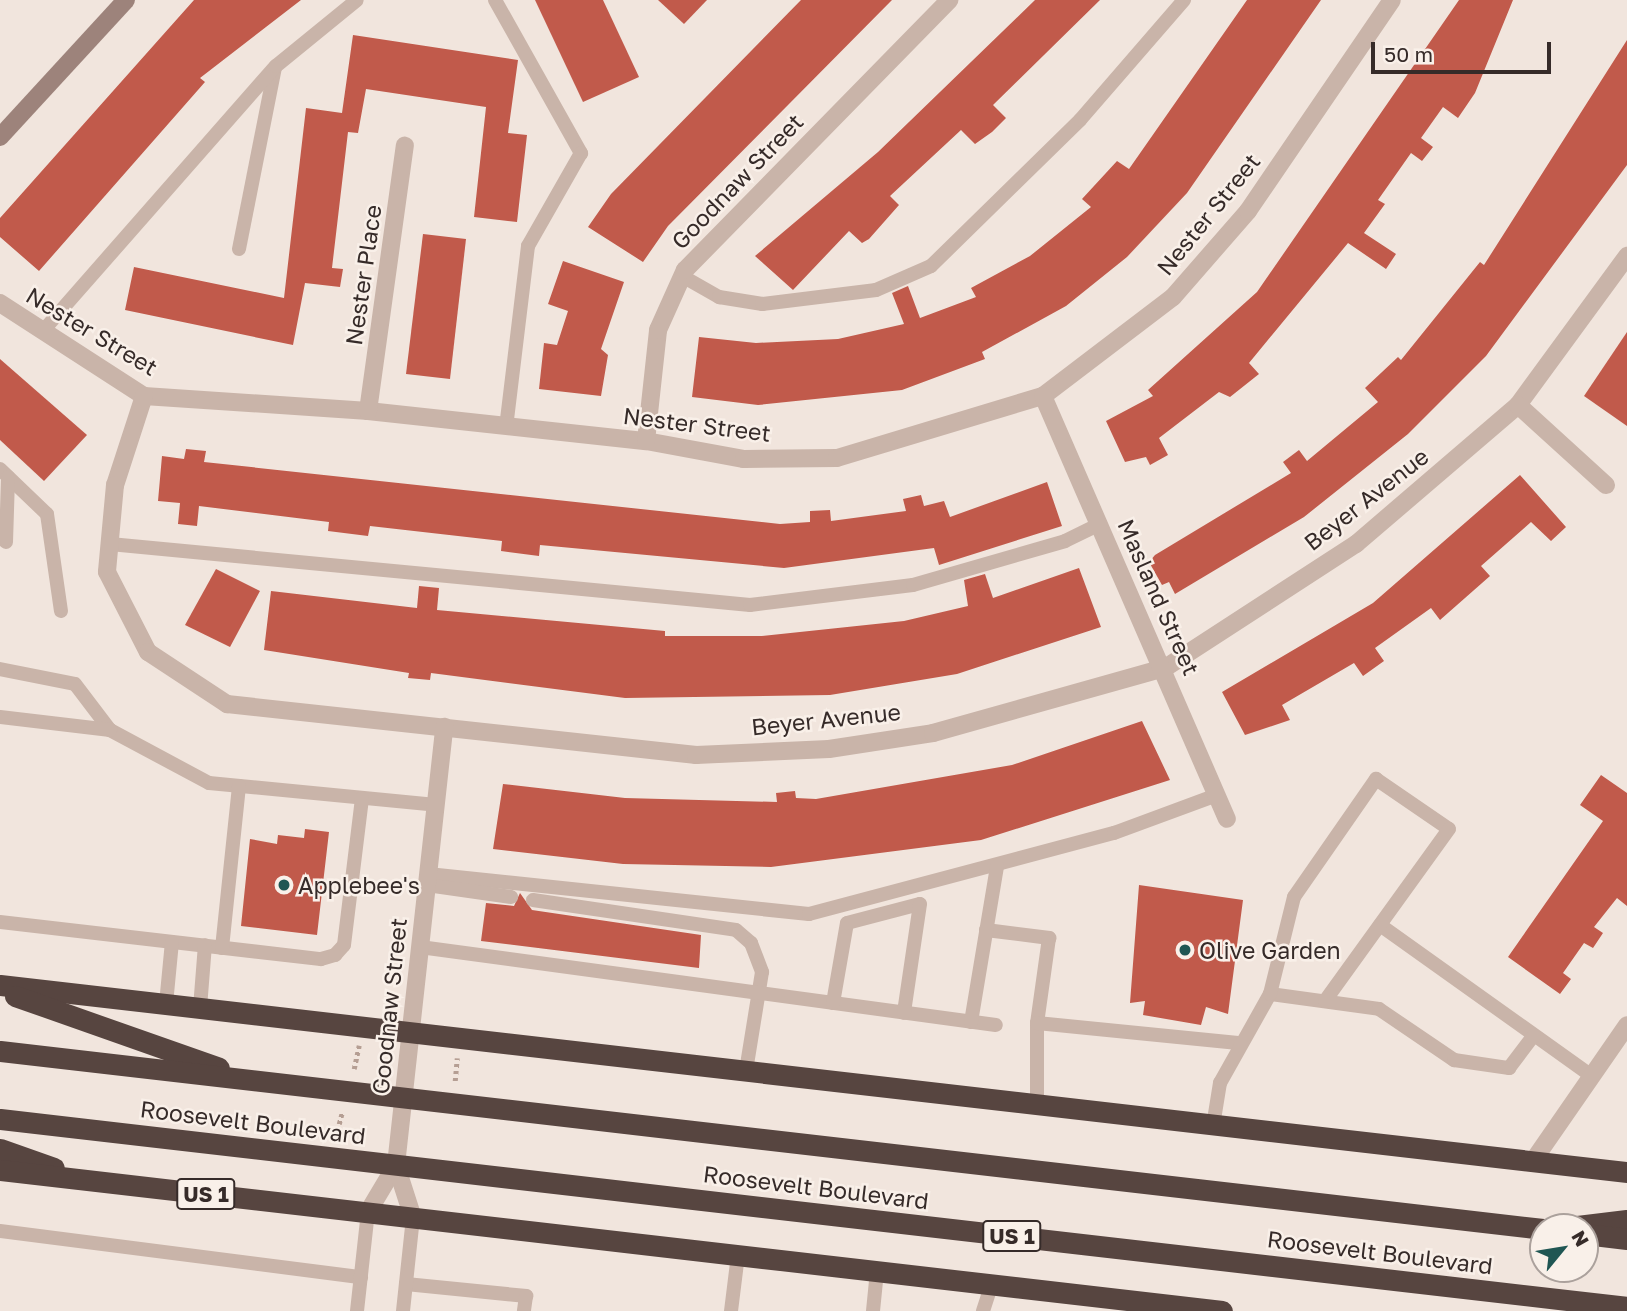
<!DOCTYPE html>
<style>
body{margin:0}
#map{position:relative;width:1627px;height:1311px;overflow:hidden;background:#f1e5dd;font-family:"Golos Text",sans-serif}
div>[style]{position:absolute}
.building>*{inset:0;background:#c15a4b}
.path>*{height:4.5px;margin-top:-2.25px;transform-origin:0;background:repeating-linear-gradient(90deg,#b59e93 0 3.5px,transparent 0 7px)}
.lane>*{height:14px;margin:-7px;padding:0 7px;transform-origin:7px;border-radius:7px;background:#c9b4a9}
.street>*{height:18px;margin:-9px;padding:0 9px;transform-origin:9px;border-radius:9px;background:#c9b4a9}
.secondary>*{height:18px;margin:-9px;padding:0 9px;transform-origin:9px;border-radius:9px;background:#9d837b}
.highway>*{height:21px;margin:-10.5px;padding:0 10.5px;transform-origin:10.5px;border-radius:10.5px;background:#574540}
.dots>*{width:19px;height:19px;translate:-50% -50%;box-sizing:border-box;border:4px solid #f9f0e9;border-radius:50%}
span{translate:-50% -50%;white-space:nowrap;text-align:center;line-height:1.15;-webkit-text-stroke:5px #f9f0e9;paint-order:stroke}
.shield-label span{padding:2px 5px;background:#f9f0e9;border:2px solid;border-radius:5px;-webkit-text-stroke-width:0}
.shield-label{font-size:21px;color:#362b29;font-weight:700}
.street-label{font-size:23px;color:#362b29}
.poi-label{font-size:23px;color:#362b29}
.left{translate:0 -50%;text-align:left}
.north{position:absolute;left:1529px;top:1213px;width:70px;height:70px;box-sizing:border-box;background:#f9f0e9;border:2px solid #aba19c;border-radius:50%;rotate:60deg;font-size:19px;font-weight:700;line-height:28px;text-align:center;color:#362b29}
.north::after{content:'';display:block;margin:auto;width:24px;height:32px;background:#205653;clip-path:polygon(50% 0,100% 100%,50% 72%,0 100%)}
.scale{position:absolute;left:1371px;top:42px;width:180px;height:32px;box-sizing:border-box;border:4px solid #362b29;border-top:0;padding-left:9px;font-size:21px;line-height:24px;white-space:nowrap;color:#362b29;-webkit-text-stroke:5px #f9f0e9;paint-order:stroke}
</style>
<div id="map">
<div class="building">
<div style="clip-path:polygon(194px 0,301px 0,200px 78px,205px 82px,39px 271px,0 237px,0 218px)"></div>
<div style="clip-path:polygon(535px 0,603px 0,639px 77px,583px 102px)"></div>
<div style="clip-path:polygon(658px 0,707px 0,684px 24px)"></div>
<div style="clip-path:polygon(801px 0,892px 0,668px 226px,643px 262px,588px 227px,611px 194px)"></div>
<div style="clip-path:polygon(1035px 0,1100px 0,993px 105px,1006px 118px,992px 132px,975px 144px,961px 130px,890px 196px,899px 205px,869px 239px,862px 243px,849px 231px,793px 290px,755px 256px,878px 152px)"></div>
<div style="clip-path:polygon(1247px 0,1321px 0,1187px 193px,1127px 257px,1066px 306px,982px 352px,985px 359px,902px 390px,758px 405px,692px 397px,699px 337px,756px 343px,838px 339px,904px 324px,892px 293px,908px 286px,920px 318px,976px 297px,971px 288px,1030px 256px,1091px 207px,1082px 199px,1117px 161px,1129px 169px)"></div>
<div style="clip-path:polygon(1459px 0,1513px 0,1475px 93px,1458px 118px,1443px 107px,1421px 138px,1433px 147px,1422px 161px,1411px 153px,1378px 200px,1385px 204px,1364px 233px,1396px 254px,1386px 269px,1348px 243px,1249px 363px,1259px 374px,1230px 397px,1219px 392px,1159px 438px,1168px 455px,1150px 465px,1146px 457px,1125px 462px,1106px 421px,1153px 396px,1148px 390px,1257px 292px)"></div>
<div style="clip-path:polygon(353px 35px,518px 60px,508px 133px,527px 135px,517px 222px,474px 217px,486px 107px,366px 89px,358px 133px,348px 132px,332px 268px,343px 269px,340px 287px,305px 283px,293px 345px,125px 310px,134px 267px,284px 298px,306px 108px,342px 113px)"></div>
<div style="clip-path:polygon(1627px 40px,1627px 165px,1486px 356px,1408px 434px,1304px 517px,1175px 594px,1169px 582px,1162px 585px,1149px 562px,1155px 555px,1291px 473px,1283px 462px,1299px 450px,1307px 461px,1378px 402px,1365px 388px,1398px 357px,1401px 360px,1480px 262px,1484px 265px)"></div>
<div style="clip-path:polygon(423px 234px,466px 239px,450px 379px,406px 374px)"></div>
<div style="clip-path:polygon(563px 261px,624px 282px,601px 349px,608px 355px,601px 396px,539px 389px,544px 343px,557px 345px,568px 311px,548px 304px)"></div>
<div style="clip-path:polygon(1627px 332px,1627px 426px,1584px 396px)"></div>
<div style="clip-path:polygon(0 359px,87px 435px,44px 481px,0 440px)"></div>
<div style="clip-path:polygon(186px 449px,206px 451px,204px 462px,780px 524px,810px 522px,810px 511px,830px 510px,831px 521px,906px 511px,903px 499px,921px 495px,924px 506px,944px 501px,950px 517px,1047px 482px,1062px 526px,939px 565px,934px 548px,784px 568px,540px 545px,539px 556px,501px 551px,502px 541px,370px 526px,368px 536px,328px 531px,329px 522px,199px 506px,197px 526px,178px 524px,180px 503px,158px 501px,162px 456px,184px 459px)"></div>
<div style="clip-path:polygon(1520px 475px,1566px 527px,1551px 541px,1531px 522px,1481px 566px,1490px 576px,1440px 620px,1431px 608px,1375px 648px,1384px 661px,1363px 676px,1354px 663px,1282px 705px,1290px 720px,1245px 735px,1222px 692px,1373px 603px)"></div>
<div style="clip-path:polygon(1079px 568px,1101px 627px,957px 674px,830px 695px,625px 698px,431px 673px,430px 680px,408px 678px,409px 673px,264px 650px,271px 591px,417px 608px,419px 586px,439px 588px,437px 610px,665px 631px,665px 636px,762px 636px,904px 621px,968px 606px,964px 580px,985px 574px,993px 598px)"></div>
<div style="clip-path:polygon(216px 569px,260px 591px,230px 647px,185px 625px)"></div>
<div style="clip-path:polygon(1142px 721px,1170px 780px,981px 840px,771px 867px,623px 864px,493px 849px,503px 784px,625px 798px,777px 802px,776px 793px,795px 791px,796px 798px,816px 799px,1012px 765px)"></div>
<div style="clip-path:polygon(1601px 775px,1627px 793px,1627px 906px,1617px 898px,1594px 927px,1603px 933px,1593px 948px,1584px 943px,1563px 973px,1571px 979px,1560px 994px,1508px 957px,1603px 821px,1580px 805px)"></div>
<div style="clip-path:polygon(305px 829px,329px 832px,317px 935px,241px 926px,250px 839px,277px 844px,278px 835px,304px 838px)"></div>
<div style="clip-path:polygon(1139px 885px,1243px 900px,1228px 1014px,1206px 1007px,1201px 1025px,1143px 1015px,1145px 1001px,1130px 1003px)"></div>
<div style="clip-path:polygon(520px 893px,532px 910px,701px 935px,699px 968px,481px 941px,486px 903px,514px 906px)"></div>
</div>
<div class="path">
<div style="left:354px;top:1069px;width:24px;rotate:-78deg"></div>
<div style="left:455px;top:1081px;width:23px;rotate:-85deg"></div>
<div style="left:339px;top:1124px;width:11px;rotate:-75deg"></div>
</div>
<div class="lane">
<div style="left:495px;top:0;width:176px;rotate:60.7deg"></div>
<div style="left:581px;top:153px;width:107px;rotate:119.7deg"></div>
<div style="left:528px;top:246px;width:182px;rotate:96.9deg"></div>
<div style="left:239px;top:249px;width:185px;rotate:-78.8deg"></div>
<div style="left:682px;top:276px;width:43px;rotate:29.6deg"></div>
<div style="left:719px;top:297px;width:44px;rotate:9.2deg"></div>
<div style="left:762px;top:304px;width:115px;rotate:-7deg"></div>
<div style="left:876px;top:290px;width:60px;rotate:-23.6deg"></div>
<div style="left:931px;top:266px;width:209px;rotate:-44.4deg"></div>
<div style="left:1080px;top:120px;width:159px;rotate:-49.1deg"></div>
<div style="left:42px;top:332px;width:354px;rotate:-48.7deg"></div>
<div style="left:276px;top:66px;width:104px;rotate:-39.2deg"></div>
<div style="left:0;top:469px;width:65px;rotate:43.8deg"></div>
<div style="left:47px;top:514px;width:98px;rotate:81.8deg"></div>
<div style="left:6px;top:542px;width:65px;rotate:-88.2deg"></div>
<div style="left:110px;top:544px;width:643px;rotate:5.44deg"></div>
<div style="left:750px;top:605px;width:164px;rotate:-7deg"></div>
<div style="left:913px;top:585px;width:158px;rotate:-16.1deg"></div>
<div style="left:1065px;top:541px;width:39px;rotate:-26deg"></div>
<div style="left:0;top:669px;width:76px;rotate:11.3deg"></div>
<div style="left:75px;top:684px;width:58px;rotate:52.7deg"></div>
<div style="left:110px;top:730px;width:112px;rotate:28.2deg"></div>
<div style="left:209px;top:783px;width:228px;rotate:5.5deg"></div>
<div style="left:0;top:717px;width:111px;rotate:6.7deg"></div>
<div style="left:428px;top:874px;width:383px;rotate:6deg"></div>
<div style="left:809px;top:914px;width:316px;rotate:-14.9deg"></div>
<div style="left:1114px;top:833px;width:110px;rotate:-20.3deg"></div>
<div style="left:427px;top:885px;width:85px;rotate:8.1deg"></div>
<div style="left:533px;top:900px;width:205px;rotate:8.4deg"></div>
<div style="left:736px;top:930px;width:20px;rotate:41deg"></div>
<div style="left:751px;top:943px;width:31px;rotate:69deg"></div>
<div style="left:762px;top:972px;width:100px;rotate:99.2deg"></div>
<div style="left:0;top:922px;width:323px;rotate:6.6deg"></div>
<div style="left:321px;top:959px;width:15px;rotate:-16deg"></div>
<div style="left:335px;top:955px;width:13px;rotate:-48deg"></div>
<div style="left:344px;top:945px;width:148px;rotate:-83deg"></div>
<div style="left:1380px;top:925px;width:260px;rotate:35.5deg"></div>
<div style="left:986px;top:930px;width:64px;rotate:7.2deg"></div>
<div style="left:1049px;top:938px;width:86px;rotate:98deg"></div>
<div style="left:1037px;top:1023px;width:81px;rotate:90deg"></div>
<div style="left:420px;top:947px;width:581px;rotate:7.71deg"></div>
<div style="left:222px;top:948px;width:163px;rotate:-84deg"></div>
<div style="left:1270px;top:994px;width:110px;rotate:7.8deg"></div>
<div style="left:1379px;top:1009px;width:91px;rotate:34.2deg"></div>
<div style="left:1454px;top:1060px;width:56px;rotate:8.3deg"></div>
<div style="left:1509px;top:1068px;width:41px;rotate:-52.9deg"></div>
<div style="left:833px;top:1003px;width:81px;rotate:-80.1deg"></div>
<div style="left:847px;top:923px;width:75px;rotate:-14.6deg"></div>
<div style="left:920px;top:904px;width:110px;rotate:98.4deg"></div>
<div style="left:166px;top:1004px;width:62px;rotate:-84.5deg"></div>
<div style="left:200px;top:1008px;width:63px;rotate:-85.5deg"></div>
<div style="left:971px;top:1022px;width:158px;rotate:-80.5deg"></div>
<div style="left:1037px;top:1023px;width:202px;rotate:5.7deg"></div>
<div style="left:1213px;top:1126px;width:44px;rotate:-80.8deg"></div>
<div style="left:1220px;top:1083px;width:102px;rotate:-60.7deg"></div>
<div style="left:1270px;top:994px;width:100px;rotate:-76.1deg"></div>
<div style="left:1294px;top:897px;width:144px;rotate:-55.2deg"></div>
<div style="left:1376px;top:779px;width:88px;rotate:34.4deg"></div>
<div style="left:1449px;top:829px;width:212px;rotate:125.8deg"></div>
<div style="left:0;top:1231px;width:364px;rotate:7.3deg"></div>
<div style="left:406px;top:1284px;width:121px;rotate:5.7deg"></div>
<div style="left:526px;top:1296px;width:15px;rotate:98deg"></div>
<div style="left:357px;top:1311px;width:100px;rotate:-83.7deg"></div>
<div style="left:403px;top:1311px;width:94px;rotate:-83.9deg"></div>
<div style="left:731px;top:1311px;width:56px;rotate:-82.9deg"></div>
<div style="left:873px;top:1311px;width:40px;rotate:-84.3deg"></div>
<div style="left:983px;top:1311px;width:28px;rotate:-72deg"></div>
</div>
<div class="street">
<div style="left:0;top:303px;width:171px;rotate:32.9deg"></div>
<div style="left:144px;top:396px;width:225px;rotate:3.8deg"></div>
<div style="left:368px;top:411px;width:280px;rotate:6.2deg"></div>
<div style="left:646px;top:441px;width:100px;rotate:10.4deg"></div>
<div style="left:744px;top:459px;width:93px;rotate:-0.6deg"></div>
<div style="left:837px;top:458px;width:215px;rotate:-16.8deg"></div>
<div style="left:1043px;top:396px;width:163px;rotate:-37.3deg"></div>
<div style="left:1173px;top:297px;width:114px;rotate:-48.9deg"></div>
<div style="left:1248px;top:211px;width:255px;rotate:-55.7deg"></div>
<div style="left:144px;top:396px;width:94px;rotate:108deg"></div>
<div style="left:115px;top:485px;width:87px;rotate:95.3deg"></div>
<div style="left:107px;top:572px;width:90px;rotate:62.9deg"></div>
<div style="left:148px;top:652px;width:95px;rotate:33.4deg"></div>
<div style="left:227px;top:704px;width:472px;rotate:6.2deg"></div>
<div style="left:696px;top:755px;width:133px;rotate:-2.6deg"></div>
<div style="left:829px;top:749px;width:105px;rotate:-8.7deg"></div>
<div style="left:933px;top:733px;width:241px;rotate:-15.7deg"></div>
<div style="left:1165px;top:668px;width:228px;rotate:-33deg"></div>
<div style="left:1356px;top:544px;width:213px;rotate:-40.6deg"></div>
<div style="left:1518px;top:405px;width:185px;rotate:-53.8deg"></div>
<div style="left:1043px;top:396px;width:461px;rotate:66.5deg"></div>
<div style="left:1518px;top:405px;width:119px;rotate:42.3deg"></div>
<div style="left:368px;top:411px;width:268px;rotate:-82.1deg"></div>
<div style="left:646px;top:441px;width:112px;rotate:-83.8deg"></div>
<div style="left:658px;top:330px;width:66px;rotate:-65.8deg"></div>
<div style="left:685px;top:270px;width:378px;rotate:-45.6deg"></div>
<div style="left:1533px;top:1161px;width:165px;rotate:-55.3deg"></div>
<div style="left:368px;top:1212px;width:55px;rotate:-59.2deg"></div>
<div style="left:413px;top:1218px;width:56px;rotate:-107.8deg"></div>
<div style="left:396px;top:1165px;width:441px;rotate:-83.7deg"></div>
</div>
<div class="secondary">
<div style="left:0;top:137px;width:186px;rotate:-47.4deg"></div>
</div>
<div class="highway">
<div style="left:0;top:985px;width:1638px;rotate:6.56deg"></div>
<div style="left:15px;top:996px;width:216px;rotate:19.4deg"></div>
<div style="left:0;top:1051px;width:1553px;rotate:6.58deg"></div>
<div style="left:0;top:1119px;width:1638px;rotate:6.59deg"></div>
<div style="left:0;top:1149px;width:57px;rotate:19.4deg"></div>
<div style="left:0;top:1170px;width:1230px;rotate:6.58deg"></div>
<div style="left:1569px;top:1227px;width:58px;rotate:-6.9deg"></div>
<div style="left:1585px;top:1234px;width:42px;rotate:6.8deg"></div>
</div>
<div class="dots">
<div style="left:284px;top:885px;background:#205653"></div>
<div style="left:1185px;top:950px;background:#205653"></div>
</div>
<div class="shield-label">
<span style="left:206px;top:1194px">US 1</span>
<span style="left:1012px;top:1236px">US 1</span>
</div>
<div class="street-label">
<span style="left:737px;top:181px;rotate:-46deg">Goodnaw Street</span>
<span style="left:1208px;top:214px;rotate:-51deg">Nester Street</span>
<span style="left:363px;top:275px;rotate:-82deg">Nester Place</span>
<span style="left:92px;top:331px;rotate:31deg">Nester Street</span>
<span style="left:697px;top:424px;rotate:7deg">Nester Street</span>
<span style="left:1366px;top:499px;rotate:-38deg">Beyer Avenue</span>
<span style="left:1159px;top:597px;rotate:66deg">Masland Street</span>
<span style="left:826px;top:719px;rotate:-6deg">Beyer Avenue</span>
<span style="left:389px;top:1006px;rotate:-84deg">Goodnaw Street</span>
<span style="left:253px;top:1122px;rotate:7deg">Roosevelt Boulevard</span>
<span style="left:816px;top:1187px;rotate:7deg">Roosevelt Boulevard</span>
<span style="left:1380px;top:1252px;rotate:7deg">Roosevelt Boulevard</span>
</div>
<div class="poi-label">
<span class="left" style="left:298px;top:885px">Applebee's</span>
<span class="left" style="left:1199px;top:950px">Olive Garden</span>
</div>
<div class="north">N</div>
<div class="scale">50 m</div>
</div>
